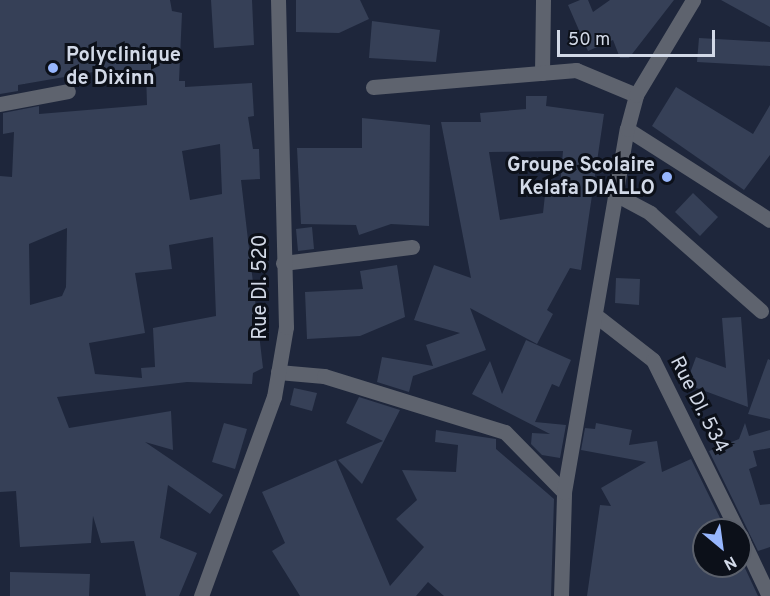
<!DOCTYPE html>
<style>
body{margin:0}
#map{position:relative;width:770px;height:596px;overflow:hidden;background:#1e263b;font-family:Overpass,sans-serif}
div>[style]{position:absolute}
.building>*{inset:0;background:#364057}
.minor>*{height:15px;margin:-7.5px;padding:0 7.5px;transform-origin:7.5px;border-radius:7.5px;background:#5e636e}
.dots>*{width:16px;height:16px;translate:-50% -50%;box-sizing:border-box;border:3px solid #0c1019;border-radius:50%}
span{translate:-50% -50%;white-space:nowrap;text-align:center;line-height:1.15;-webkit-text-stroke:6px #0c1019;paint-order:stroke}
.poi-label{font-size:20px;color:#d2d9e7;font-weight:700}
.left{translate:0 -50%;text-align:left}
.right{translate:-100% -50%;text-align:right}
.street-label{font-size:20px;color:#d2d9e7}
.north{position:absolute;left:692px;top:518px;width:60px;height:60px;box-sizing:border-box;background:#0c1019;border:2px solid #5b606b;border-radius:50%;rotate:151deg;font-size:16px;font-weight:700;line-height:24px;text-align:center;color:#d2d9e7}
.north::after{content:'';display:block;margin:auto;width:21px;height:27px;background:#97b6fd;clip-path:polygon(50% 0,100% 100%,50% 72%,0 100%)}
.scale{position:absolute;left:557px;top:30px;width:158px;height:27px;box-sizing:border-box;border:3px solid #d2d9e7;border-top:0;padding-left:8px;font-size:18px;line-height:21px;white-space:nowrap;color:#d2d9e7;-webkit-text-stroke:4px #0c1019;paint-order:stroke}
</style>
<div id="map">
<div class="building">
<div style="clip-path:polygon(evenodd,0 0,170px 0,172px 11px,182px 13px,179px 81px,185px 81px,185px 87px,252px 83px,254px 116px,248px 117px,253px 149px,259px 149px,260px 179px,241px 180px,263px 368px,253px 373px,252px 384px,187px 382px,57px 397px,69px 428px,171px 411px,173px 450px,145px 442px,223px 495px,210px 514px,168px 485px,160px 538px,197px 553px,179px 596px,146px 596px,134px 541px,101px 543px,93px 516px,91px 543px,20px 547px,16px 491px,0 492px,0 176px,12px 177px,14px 132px,3px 134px,3px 113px,39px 106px,39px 114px,147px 105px,146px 71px,105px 75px,105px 70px,18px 85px,18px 91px,0 94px,0 0,220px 144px,222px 194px,190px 200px,182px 151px,220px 144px,0 0,67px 228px,66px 287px,62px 296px,30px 305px,29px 244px,67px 228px,0 0,213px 237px,216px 316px,153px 328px,155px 367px,141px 368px,142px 378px,95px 374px,89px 343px,145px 333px,135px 273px,172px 269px,169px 245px,213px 237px)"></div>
<div style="clip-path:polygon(211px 0,252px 0,254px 45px,214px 48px)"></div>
<div style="clip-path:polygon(296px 0,360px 0,369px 19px,339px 33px,296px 32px)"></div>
<div style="clip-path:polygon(580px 0,588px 0,593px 12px,610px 0,674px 0,629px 58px,620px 58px,613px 40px,588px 51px,568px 5px)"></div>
<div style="clip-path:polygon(721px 0,770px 0,770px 27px)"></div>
<div style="clip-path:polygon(372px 21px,440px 30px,436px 62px,369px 58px)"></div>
<div style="clip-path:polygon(699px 38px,770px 42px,770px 66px,697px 62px)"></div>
<div style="clip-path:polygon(676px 87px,753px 134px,770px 105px,770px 155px,744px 190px,652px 126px)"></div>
<div style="clip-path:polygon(evenodd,526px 96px,547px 96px,546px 106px,604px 114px,581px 270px,570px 268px,547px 310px,553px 314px,537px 344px,470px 308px,486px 350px,413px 376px,409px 392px,377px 382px,382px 357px,433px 366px,426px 345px,460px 333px,414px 320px,434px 265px,471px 278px,441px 122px,481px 122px,480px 113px,526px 109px,526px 96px,563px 151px,560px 187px,546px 186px,543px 213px,500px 220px,489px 152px,563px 151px)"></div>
<div style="clip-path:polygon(362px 118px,430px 125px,429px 226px,391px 224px,359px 235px,356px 225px,301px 224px,297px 148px,362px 148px)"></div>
<div style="clip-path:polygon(693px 193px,718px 217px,700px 236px,675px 212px)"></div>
<div style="clip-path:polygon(312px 227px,314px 249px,298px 251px,296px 229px)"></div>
<div style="clip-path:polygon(397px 265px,405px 317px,360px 336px,307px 339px,305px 292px,363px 289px,360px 271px)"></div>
<div style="clip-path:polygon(616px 278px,640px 279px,639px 305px,615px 303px)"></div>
<div style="clip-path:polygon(741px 317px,748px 407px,686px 384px,696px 357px,726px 368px,722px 318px)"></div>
<div style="clip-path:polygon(526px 340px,571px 360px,559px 387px,552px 384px,535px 422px,566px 425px,560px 458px,542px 455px,531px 444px,532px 433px,550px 434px,472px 394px,490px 361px,502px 394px)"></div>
<div style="clip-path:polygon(768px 359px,770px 360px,770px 419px,748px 414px)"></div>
<div style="clip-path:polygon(294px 388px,317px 393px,312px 411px,290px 405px)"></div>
<div style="clip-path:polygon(359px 397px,400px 410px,362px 484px,338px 460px,383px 441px,346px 423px)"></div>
<div style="clip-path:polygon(224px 423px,247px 429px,235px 469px,212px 462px)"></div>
<div style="clip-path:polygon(596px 423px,632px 430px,629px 445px,657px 441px,662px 472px,691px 459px,724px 526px,704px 530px,704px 566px,744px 566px,758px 596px,587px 596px,600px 505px,611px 506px,601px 488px,646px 462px,581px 450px,585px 428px,595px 429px)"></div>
<div style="clip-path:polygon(745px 423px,749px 436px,770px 430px,770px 448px,753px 451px,757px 466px,749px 469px,760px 505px,770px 504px,770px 547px,758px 551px,709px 451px,739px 439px)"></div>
<div style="clip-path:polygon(436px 430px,496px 439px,496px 449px,554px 499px,551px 596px,444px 596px,428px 582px,416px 596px,300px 596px,272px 551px,285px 543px,262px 492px,336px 460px,390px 586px,424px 547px,396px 519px,417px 500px,402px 470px,456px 472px,458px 445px,435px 442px)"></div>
<div style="clip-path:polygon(10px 572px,90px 574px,89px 596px,10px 596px)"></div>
</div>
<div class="minor">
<div style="left:542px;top:73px;width:73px;rotate:-89.2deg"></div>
<div style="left:373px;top:87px;width:204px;rotate:-4.8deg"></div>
<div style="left:576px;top:70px;width:65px;rotate:22.6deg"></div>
<div style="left:0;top:104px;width:69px;rotate:-10.8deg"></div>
<div style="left:627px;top:129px;width:169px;rotate:32.5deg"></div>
<div style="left:615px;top:194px;width:40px;rotate:28deg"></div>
<div style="left:650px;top:213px;width:148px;rotate:41.4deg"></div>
<div style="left:283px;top:263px;width:130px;rotate:-7.1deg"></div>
<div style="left:599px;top:318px;width:68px;rotate:37.9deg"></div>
<div style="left:653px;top:360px;width:190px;rotate:63.7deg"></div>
<div style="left:278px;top:372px;width:46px;rotate:5deg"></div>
<div style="left:324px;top:376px;width:189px;rotate:17.2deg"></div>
<div style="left:505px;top:432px;width:84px;rotate:45.5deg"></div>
<div style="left:740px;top:535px;width:68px;rotate:64.6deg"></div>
<div style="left:201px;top:596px;width:212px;rotate:-69.9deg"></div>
<div style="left:274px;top:397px;width:71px;rotate:-80.3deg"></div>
<div style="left:286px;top:327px;width:327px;rotate:-91.4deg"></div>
<div style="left:561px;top:596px;width:104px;rotate:-88.3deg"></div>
<div style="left:564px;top:492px;width:368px;rotate:-80.2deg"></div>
<div style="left:627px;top:129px;width:35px;rotate:-75deg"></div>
<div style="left:636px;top:95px;width:111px;rotate:-59deg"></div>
</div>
<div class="dots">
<div style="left:53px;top:68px;background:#97b6fd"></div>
<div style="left:667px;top:177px;background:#97b6fd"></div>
</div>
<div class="poi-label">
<span class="left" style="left:66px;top:68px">Polyclinique<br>de Dixinn</span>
<span class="right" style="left:655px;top:178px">Groupe Scolaire<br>Kelafa DIALLO</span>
</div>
<div class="street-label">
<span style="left:261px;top:287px;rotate:-90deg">Rue DI. 520</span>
<span style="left:698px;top:405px;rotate:63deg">Rue DI. 534</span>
</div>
<div class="north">N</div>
<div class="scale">50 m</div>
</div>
